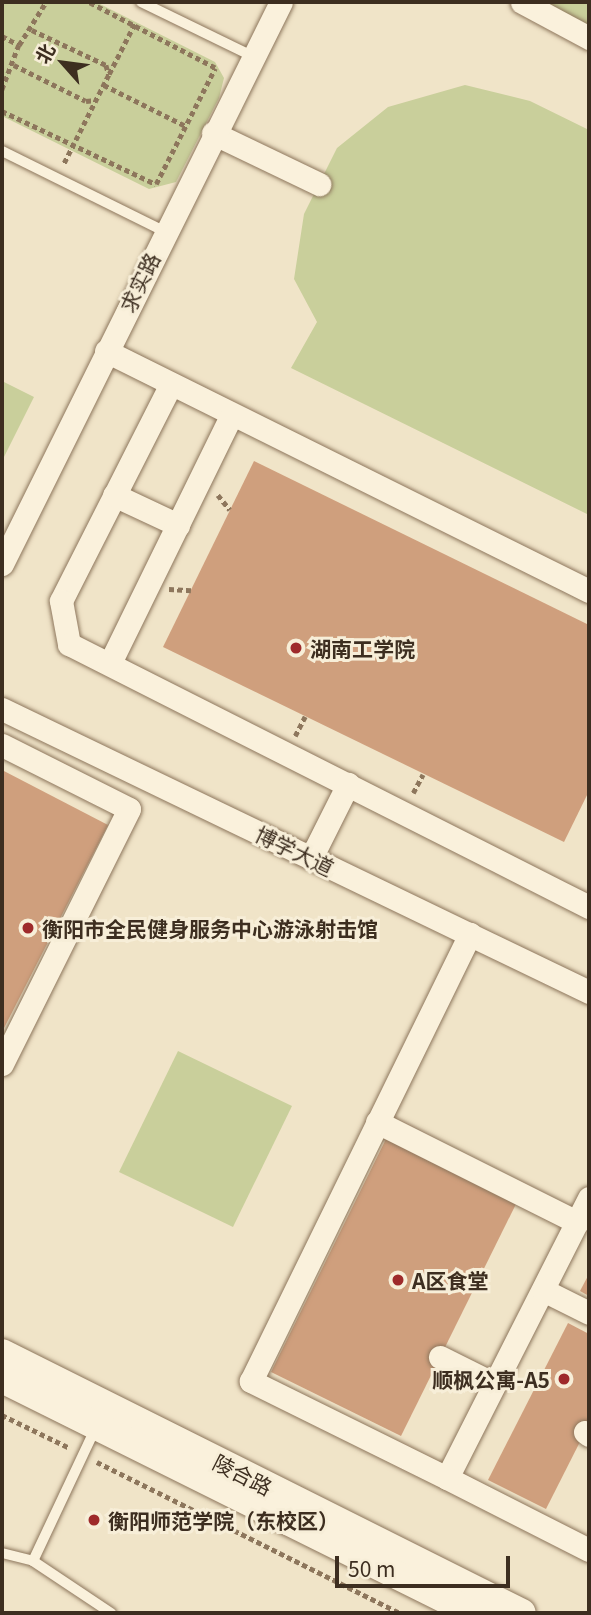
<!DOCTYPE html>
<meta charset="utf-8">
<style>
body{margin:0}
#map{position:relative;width:591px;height:1615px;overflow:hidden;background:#f0e4c8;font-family:Georgia,"Noto Sans SC",serif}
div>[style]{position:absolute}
.green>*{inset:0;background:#c9cf9b}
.building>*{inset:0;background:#cf9f7d}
.path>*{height:4.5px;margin-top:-2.25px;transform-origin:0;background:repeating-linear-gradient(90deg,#8d765c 0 5px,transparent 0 8.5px)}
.roads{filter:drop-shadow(0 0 2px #8d765c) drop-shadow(0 0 2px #8d765c)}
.service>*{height:10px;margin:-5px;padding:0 5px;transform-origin:5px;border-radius:5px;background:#faf1dc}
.minor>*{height:23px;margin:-11.5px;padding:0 11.5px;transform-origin:11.5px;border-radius:11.5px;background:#faf1dc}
.tertiary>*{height:28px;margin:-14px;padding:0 14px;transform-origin:14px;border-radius:14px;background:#faf1dc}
.dots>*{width:19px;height:19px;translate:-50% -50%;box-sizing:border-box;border:4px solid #f7eed8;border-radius:50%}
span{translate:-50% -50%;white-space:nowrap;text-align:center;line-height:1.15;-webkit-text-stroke:6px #f7eed8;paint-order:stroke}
.street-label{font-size:21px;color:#3d2e20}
.poi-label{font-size:21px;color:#3d2e20;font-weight:700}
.left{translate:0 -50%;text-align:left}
.right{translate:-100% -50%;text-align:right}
.frame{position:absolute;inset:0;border:4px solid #3d2e20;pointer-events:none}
.north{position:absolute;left:28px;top:28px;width:70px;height:70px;-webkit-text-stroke:5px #f7eed8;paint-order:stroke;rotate:298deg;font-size:19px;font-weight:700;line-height:28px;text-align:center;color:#3d2e20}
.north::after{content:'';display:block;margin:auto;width:24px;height:32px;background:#3d2e20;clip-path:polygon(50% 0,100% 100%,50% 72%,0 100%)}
.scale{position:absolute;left:335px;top:1556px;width:175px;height:32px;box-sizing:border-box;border:4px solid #3d2e20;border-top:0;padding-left:9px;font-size:21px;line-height:24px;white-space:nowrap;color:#3d2e20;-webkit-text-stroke:5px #f7eed8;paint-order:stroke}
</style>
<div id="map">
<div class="green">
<div style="clip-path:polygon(2px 2px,96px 2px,215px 62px,224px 78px,219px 98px,176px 182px,149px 189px,2px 116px)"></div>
<div style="clip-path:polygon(533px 2px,589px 2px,589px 30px)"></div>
<div style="clip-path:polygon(465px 85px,530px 101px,589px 130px,589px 515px,291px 368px,317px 322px,294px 279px,304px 214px,337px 148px,388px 107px)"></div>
<div style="clip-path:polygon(2px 381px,34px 397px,2px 461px)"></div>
<div style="clip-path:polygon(178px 1051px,292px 1106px,233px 1227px,119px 1172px)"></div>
</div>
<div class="building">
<div style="clip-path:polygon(254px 461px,589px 625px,589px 791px,564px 842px,163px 647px)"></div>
<div style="clip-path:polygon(2px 770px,108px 825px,2px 1032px)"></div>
<div style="clip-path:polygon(387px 1137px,517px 1202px,401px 1436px,271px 1372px)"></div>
<div style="clip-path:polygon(589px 1274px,589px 1296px,580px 1291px)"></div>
<div style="clip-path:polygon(568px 1323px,589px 1334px,589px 1424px,546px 1509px,488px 1480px)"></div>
</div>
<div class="path">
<div style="left:32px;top:30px;width:82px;rotate:25.3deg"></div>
<div style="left:106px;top:65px;width:10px;rotate:73deg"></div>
<div style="left:109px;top:75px;width:100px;rotate:116.8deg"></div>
<div style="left:2px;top:36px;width:19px;rotate:28deg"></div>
<div style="left:19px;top:45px;width:48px;rotate:110.7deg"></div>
<div style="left:19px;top:45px;width:51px;rotate:-57.9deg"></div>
<div style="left:14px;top:65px;width:80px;rotate:26.6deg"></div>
<div style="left:86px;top:101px;width:10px;rotate:-6deg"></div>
<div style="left:109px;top:74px;width:57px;rotate:-63deg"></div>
<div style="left:104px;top:85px;width:92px;rotate:26.6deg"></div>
<div style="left:2px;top:111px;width:170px;rotate:25.4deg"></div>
<div style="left:156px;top:184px;width:130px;rotate:-63deg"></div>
<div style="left:215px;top:68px;width:143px;rotate:-152.5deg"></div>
<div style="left:218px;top:495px;width:19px;rotate:51deg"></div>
<div style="left:169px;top:589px;width:22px;rotate:3deg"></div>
<div style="left:295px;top:736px;width:22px;rotate:-63deg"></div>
<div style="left:413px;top:793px;width:21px;rotate:-62deg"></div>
<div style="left:2px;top:1415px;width:76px;rotate:25.9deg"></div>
<div style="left:97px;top:1462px;width:339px;rotate:26.5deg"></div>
</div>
<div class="roads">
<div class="service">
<div style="left:141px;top:2px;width:123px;rotate:25.9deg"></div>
<div style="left:2px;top:151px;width:181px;rotate:26.3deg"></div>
<div style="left:2px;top:1553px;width:32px;rotate:14deg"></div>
<div style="left:33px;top:1561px;width:94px;rotate:33.7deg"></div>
<div style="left:33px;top:1561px;width:148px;rotate:-64.8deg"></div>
</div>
<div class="minor">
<div style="left:522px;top:2px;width:76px;rotate:28.2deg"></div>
<div style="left:213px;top:133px;width:118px;rotate:25.7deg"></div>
<div style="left:106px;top:351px;width:539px;rotate:26.42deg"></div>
<div style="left:171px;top:384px;width:243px;rotate:116.9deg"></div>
<div style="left:61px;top:601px;width:44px;rotate:79.5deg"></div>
<div style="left:69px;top:644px;width:583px;rotate:26.83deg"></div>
<div style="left:114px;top:495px;width:71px;rotate:25.1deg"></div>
<div style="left:2px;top:564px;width:627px;rotate:-63.6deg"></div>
<div style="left:110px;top:663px;width:277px;rotate:-63.9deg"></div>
<div style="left:2px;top:709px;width:652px;rotate:25.74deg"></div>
<div style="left:2px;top:745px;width:142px;rotate:26.7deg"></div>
<div style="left:129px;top:809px;width:285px;rotate:116.5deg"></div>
<div style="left:311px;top:858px;width:83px;rotate:-63.4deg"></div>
<div style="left:377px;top:1122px;width:224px;rotate:26.6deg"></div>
<div style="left:589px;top:1198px;width:314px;rotate:116.9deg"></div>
<div style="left:447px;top:1478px;width:159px;rotate:26.9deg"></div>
<div style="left:543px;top:1290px;width:51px;rotate:26.6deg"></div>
<div style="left:440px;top:1357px;width:60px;rotate:26.6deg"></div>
<div style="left:585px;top:1432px;width:5px;rotate:37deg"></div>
<div style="left:447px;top:1478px;width:219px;rotate:-153.7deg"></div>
<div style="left:251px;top:1381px;width:498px;rotate:-63.9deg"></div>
</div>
<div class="tertiary">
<div style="left:2px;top:1353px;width:581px;rotate:26.57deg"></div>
<div style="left:2px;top:1379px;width:526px;rotate:26.42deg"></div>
</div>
</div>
<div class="dots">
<div style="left:296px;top:648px;background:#9e2a2b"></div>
<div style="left:28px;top:928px;background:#9e2a2b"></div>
<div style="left:398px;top:1280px;background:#9e2a2b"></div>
<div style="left:564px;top:1379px;background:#9e2a2b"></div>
<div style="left:94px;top:1520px;background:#9e2a2b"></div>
</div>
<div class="street-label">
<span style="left:139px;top:282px;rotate:-64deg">求实路</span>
<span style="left:295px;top:850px;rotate:26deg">博学大道</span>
<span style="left:243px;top:1474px;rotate:27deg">陵合路</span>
</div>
<div class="poi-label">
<span class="left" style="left:310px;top:648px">湖南工学院</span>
<span class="left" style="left:42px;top:928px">衡阳市全民健身服务中心游泳射击馆</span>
<span class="left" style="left:412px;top:1280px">A区食堂</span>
<span class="right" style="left:550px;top:1379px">顺枫公寓-A5</span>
<span class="left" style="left:108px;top:1520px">衡阳师范学院（东校区）</span>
</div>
<div class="frame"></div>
<div class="north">北</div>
<div class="scale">50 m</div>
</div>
